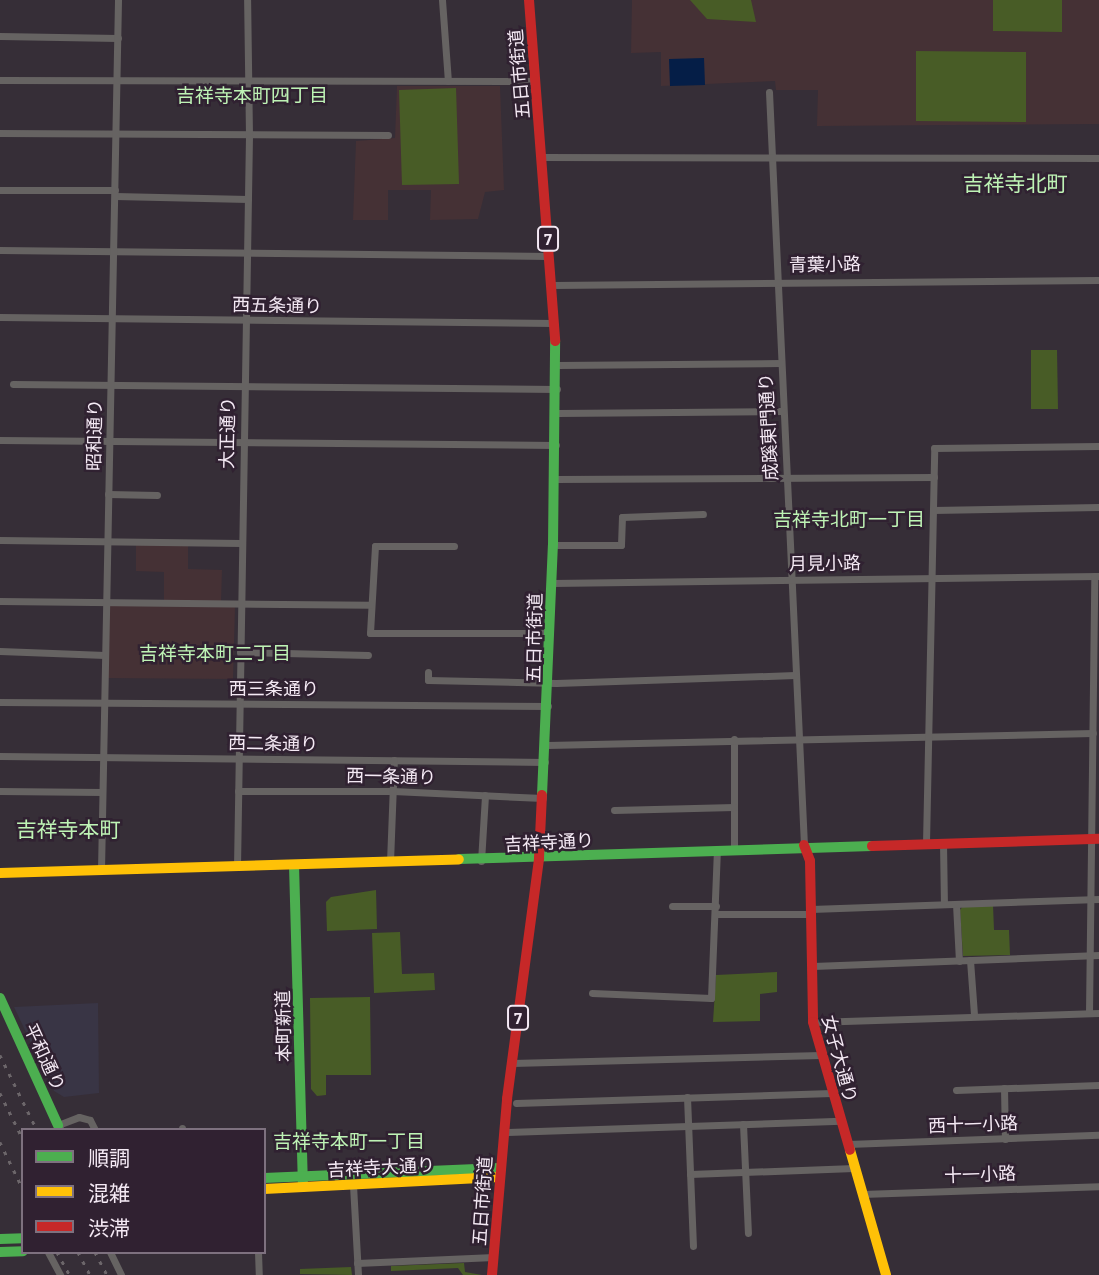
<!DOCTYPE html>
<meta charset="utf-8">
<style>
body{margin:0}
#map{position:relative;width:1099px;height:1275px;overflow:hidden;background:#362e37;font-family:Barlow,"Noto Sans JP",sans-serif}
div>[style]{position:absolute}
.commercial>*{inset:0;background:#393545}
.education>*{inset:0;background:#453135}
.green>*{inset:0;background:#485c26}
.water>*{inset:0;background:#051e47}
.street>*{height:7px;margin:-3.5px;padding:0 3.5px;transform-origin:3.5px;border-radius:3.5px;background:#666362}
.fast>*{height:10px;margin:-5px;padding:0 5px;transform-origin:5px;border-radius:5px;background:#4caf50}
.slow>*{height:10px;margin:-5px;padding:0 5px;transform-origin:5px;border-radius:5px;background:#ffc107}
.jam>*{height:10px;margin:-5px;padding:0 5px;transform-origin:5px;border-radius:5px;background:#c62828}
.rail>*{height:2.5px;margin-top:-1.25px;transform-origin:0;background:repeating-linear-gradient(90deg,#6c666a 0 3.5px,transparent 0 10.5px)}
span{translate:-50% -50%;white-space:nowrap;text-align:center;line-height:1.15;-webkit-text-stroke:5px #302131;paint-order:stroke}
.shield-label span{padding:2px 5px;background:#302131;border:2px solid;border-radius:5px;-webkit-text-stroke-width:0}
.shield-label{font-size:16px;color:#f4e9f4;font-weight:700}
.street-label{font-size:18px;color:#f4e9f4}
.neighbourhood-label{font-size:19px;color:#bef3b5}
.quarter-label{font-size:21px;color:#bef3b5}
.legend{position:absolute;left:21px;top:1128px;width:245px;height:126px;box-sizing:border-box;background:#302131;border:2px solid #7e717f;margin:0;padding:9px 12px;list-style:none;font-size:21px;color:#f4e9f4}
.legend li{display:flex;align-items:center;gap:14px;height:35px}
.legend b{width:35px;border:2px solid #7e717f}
</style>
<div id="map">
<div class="commercial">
<div style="clip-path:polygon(98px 1003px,99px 1093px,64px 1097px,54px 1091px,14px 1007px)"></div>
</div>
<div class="education">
<div style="clip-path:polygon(632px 0,1099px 0,1099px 124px,817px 126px,818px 90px,776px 90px,775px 81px,661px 86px,661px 52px,631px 53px)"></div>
<div style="clip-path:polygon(397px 86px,500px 86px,504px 190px,485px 192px,478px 219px,430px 220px,431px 190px,388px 190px,388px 220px,353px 220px,356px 141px,395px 138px)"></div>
<div style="clip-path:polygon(136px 542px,188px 544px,188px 569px,222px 570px,221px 602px,164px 601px,164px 572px,136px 571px)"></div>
<div style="clip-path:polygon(109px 605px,235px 606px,233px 679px,106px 678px)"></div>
</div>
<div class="green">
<div style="clip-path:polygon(690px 0,751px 0,756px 22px,707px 19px)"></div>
<div style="clip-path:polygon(993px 0,1062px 0,1062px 32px,993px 31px)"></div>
<div style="clip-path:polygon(916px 51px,1026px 52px,1026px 122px,916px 121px)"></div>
<div style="clip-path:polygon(456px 88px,459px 184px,402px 185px,399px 90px)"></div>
<div style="clip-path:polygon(1031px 350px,1057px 350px,1058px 409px,1031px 409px)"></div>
<div style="clip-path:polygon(376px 890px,377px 929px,327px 931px,326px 902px,331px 897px)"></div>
<div style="clip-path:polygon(993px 905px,994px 930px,1009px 930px,1010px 955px,963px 956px,960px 910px,963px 906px)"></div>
<div style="clip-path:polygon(400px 932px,402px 974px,434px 973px,435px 990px,374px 993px,372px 933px)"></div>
<div style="clip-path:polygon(777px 972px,777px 992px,760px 994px,760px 1021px,713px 1022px,716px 975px)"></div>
<div style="clip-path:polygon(370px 997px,371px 1075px,326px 1075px,326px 1095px,317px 1096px,311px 1089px,310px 998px)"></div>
<div style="clip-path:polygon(464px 1263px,465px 1272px,482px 1275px,463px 1275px,458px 1268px,391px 1271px,391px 1266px)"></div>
<div style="clip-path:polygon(351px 1267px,352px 1275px,300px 1274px,300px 1269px)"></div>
</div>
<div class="water">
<div style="clip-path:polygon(704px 58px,705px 85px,670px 86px,669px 59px)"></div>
</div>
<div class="street">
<div style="left:442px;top:0;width:81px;rotate:85.8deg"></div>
<div style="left:0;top:36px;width:118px;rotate:1deg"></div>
<div style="left:0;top:80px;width:535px;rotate:0.11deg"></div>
<div style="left:769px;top:92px;width:754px;rotate:87.34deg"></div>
<div style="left:0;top:133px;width:388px;rotate:0.3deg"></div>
<div style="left:542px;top:157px;width:557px;rotate:0.1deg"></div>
<div style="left:0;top:190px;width:115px"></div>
<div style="left:115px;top:196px;width:133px;rotate:1.3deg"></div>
<div style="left:0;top:250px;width:549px;rotate:0.63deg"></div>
<div style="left:552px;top:285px;width:547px;rotate:-0.52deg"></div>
<div style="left:0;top:317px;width:554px;rotate:0.62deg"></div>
<div style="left:557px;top:365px;width:224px;rotate:-0.5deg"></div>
<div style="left:13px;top:384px;width:544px;rotate:0.53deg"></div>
<div style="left:557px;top:413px;width:226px;rotate:-0.5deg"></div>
<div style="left:0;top:440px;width:556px;rotate:0.52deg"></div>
<div style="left:555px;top:479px;width:379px;rotate:-0.3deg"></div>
<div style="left:108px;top:494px;width:49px;rotate:1.2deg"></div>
<div style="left:933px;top:510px;width:166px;rotate:-1deg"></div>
<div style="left:0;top:540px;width:241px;rotate:0.7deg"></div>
<div style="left:553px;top:545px;width:68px"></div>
<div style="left:621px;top:545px;width:28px;rotate:-88deg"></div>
<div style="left:622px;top:517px;width:81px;rotate:-2.1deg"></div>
<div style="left:454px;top:546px;width:79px;rotate:180deg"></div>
<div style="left:375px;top:546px;width:87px;rotate:93.3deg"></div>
<div style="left:370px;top:633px;width:180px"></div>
<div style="left:552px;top:583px;width:547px;rotate:-0.73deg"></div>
<div style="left:0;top:601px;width:370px;rotate:0.6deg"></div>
<div style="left:0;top:651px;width:105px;rotate:2.2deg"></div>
<div style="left:240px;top:652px;width:128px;rotate:1.3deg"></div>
<div style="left:428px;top:672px;width:8px;rotate:90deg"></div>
<div style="left:428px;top:680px;width:128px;rotate:1.3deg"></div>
<div style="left:556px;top:683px;width:239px;rotate:-1.9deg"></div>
<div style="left:0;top:702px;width:548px;rotate:0.42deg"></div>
<div style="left:734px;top:739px;width:110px;rotate:90deg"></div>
<div style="left:547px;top:745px;width:546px;rotate:-1.26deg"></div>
<div style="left:0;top:756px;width:545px;rotate:0.63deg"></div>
<div style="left:0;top:791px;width:102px;rotate:0.6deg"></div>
<div style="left:238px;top:791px;width:155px"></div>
<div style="left:393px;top:791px;width:150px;rotate:2.7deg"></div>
<div style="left:614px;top:810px;width:120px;rotate:-1.4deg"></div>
<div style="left:926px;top:843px;width:395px;rotate:-88.8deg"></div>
<div style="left:934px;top:448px;width:165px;rotate:-0.7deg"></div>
<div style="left:943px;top:843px;width:61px;rotate:89.1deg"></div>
<div style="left:481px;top:861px;width:66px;rotate:-86.5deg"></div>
<div style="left:390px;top:862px;width:102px;rotate:-87.8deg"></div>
<div style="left:237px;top:867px;width:732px;rotate:-89.06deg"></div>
<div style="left:249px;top:135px;width:135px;rotate:-90.8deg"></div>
<div style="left:101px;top:870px;width:870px;rotate:-88.88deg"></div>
<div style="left:956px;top:904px;width:57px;rotate:87deg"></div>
<div style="left:672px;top:906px;width:44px"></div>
<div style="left:811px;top:909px;width:288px;rotate:-2deg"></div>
<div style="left:715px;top:914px;width:96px"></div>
<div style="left:970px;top:960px;width:55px;rotate:85.8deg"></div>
<div style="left:813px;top:966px;width:286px;rotate:-2.2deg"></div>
<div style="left:592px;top:993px;width:119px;rotate:2.4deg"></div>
<div style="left:711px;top:998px;width:148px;rotate:-87.7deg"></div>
<div style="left:1089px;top:1013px;width:437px;rotate:-89.3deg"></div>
<div style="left:813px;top:1022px;width:286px;rotate:-1.8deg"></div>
<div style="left:512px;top:1063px;width:309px;rotate:-1.5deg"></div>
<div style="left:1004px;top:1088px;width:51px;rotate:88.9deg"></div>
<div style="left:956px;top:1090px;width:143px;rotate:-2deg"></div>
<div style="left:687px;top:1097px;width:149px;rotate:87.7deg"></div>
<div style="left:516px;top:1103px;width:316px;rotate:-1.8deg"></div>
<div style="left:743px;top:1124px;width:109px;rotate:87.4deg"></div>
<div style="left:182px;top:1128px;width:2px;rotate:90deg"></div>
<div style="left:61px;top:1130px;width:6px;rotate:-121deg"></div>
<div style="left:58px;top:1125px;width:22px;rotate:-21deg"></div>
<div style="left:79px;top:1117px;width:11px;rotate:15deg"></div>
<div style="left:90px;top:1120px;width:11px;rotate:63deg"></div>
<div style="left:504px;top:1132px;width:337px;rotate:-1.9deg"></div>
<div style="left:848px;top:1144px;width:251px;rotate:-2.1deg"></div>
<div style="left:690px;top:1174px;width:164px;rotate:-2.1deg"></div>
<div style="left:353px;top:1185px;width:90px;rotate:86.8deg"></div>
<div style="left:862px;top:1194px;width:237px;rotate:-1.9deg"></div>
<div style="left:48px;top:1252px;width:26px;rotate:62deg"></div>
<div style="left:110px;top:1252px;width:25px;rotate:64deg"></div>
<div style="left:258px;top:1252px;width:23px;rotate:88deg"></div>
<div style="left:357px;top:1263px;width:137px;rotate:-2.5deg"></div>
</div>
<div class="fast">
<div style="left:542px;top:795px;width:250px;rotate:-87.5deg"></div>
<div style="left:553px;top:545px;width:204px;rotate:-89.4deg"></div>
<div style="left:459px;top:859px;width:413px;rotate:-1.8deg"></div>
<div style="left:294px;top:865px;width:322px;rotate:88.4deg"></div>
<div style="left:0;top:998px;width:140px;rotate:65.5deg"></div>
<div style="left:264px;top:1178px;width:236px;rotate:-2.4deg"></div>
<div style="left:0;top:1239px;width:23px;rotate:-2deg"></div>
<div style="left:0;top:1252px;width:23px;rotate:-2deg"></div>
</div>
<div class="slow">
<div style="left:0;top:873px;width:459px;rotate:-1.7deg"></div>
<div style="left:850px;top:1150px;width:130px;rotate:73.9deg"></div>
<div style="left:264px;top:1189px;width:236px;rotate:-2.9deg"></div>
</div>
<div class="jam">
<div style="left:529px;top:0;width:342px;rotate:85.6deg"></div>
<div style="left:804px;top:845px;width:17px;rotate:69deg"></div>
<div style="left:810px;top:861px;width:161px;rotate:88.9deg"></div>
<div style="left:813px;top:1022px;width:133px;rotate:73.9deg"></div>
<div style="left:872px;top:846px;width:227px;rotate:-1.8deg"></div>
<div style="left:492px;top:1275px;width:177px;rotate:-85.1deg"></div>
<div style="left:507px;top:1099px;width:243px;rotate:-82.4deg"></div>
<div style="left:539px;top:858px;width:63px;rotate:-87.3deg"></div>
</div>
<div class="rail">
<div style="left:0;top:1055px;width:84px;rotate:63.7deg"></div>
<div style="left:0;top:1093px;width:51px;rotate:63.4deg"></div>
<div style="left:0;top:1142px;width:52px;rotate:63.9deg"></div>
<div style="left:57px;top:1252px;width:26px;rotate:61deg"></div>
<div style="left:78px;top:1252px;width:26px;rotate:62deg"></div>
<div style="left:95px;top:1252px;width:26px;rotate:62deg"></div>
</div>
<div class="shield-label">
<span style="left:548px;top:239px">7</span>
<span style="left:518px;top:1018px">7</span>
</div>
<div class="street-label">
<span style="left:519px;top:74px;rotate:-95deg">五日市街道</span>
<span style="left:825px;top:264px;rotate:-1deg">青葉小路</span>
<span style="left:277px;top:305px;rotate:1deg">西五条通り</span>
<span style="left:768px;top:427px;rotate:-93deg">成蹊東門通り</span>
<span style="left:227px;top:433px;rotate:-89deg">大正通り</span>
<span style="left:94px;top:435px;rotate:-89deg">昭和通り</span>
<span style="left:825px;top:563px;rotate:-1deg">月見小路</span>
<span style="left:534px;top:638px;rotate:-89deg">五日市街道</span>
<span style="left:274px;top:688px">西三条通り</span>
<span style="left:273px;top:743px;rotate:1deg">西二条通り</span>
<span style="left:391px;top:776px;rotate:1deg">西一条通り</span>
<span style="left:549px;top:842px;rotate:-3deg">吉祥寺通り</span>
<span style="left:283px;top:1026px;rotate:-91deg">本町新道</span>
<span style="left:45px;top:1057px;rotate:65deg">平和通り</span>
<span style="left:840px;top:1059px;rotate:75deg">女子大通り</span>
<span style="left:973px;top:1124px;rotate:-2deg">西十一小路</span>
<span style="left:381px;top:1167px;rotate:-3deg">吉祥寺大通り</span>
<span style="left:980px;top:1174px;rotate:-2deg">十一小路</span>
<span style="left:482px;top:1201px;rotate:-86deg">五日市街道</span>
</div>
<div class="neighbourhood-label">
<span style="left:252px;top:95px">吉祥寺本町四丁目</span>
<span style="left:849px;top:519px">吉祥寺北町一丁目</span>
<span style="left:215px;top:653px">吉祥寺本町二丁目</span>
<span style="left:349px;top:1141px">吉祥寺本町一丁目</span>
</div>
<div class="quarter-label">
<span style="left:1015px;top:183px">吉祥寺北町</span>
<span style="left:68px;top:829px">吉祥寺本町</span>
</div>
<ul class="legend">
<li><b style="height:9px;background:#4caf50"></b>順調</li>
<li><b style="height:9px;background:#ffc107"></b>混雑</li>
<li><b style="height:9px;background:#c62828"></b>渋滞</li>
</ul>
</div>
